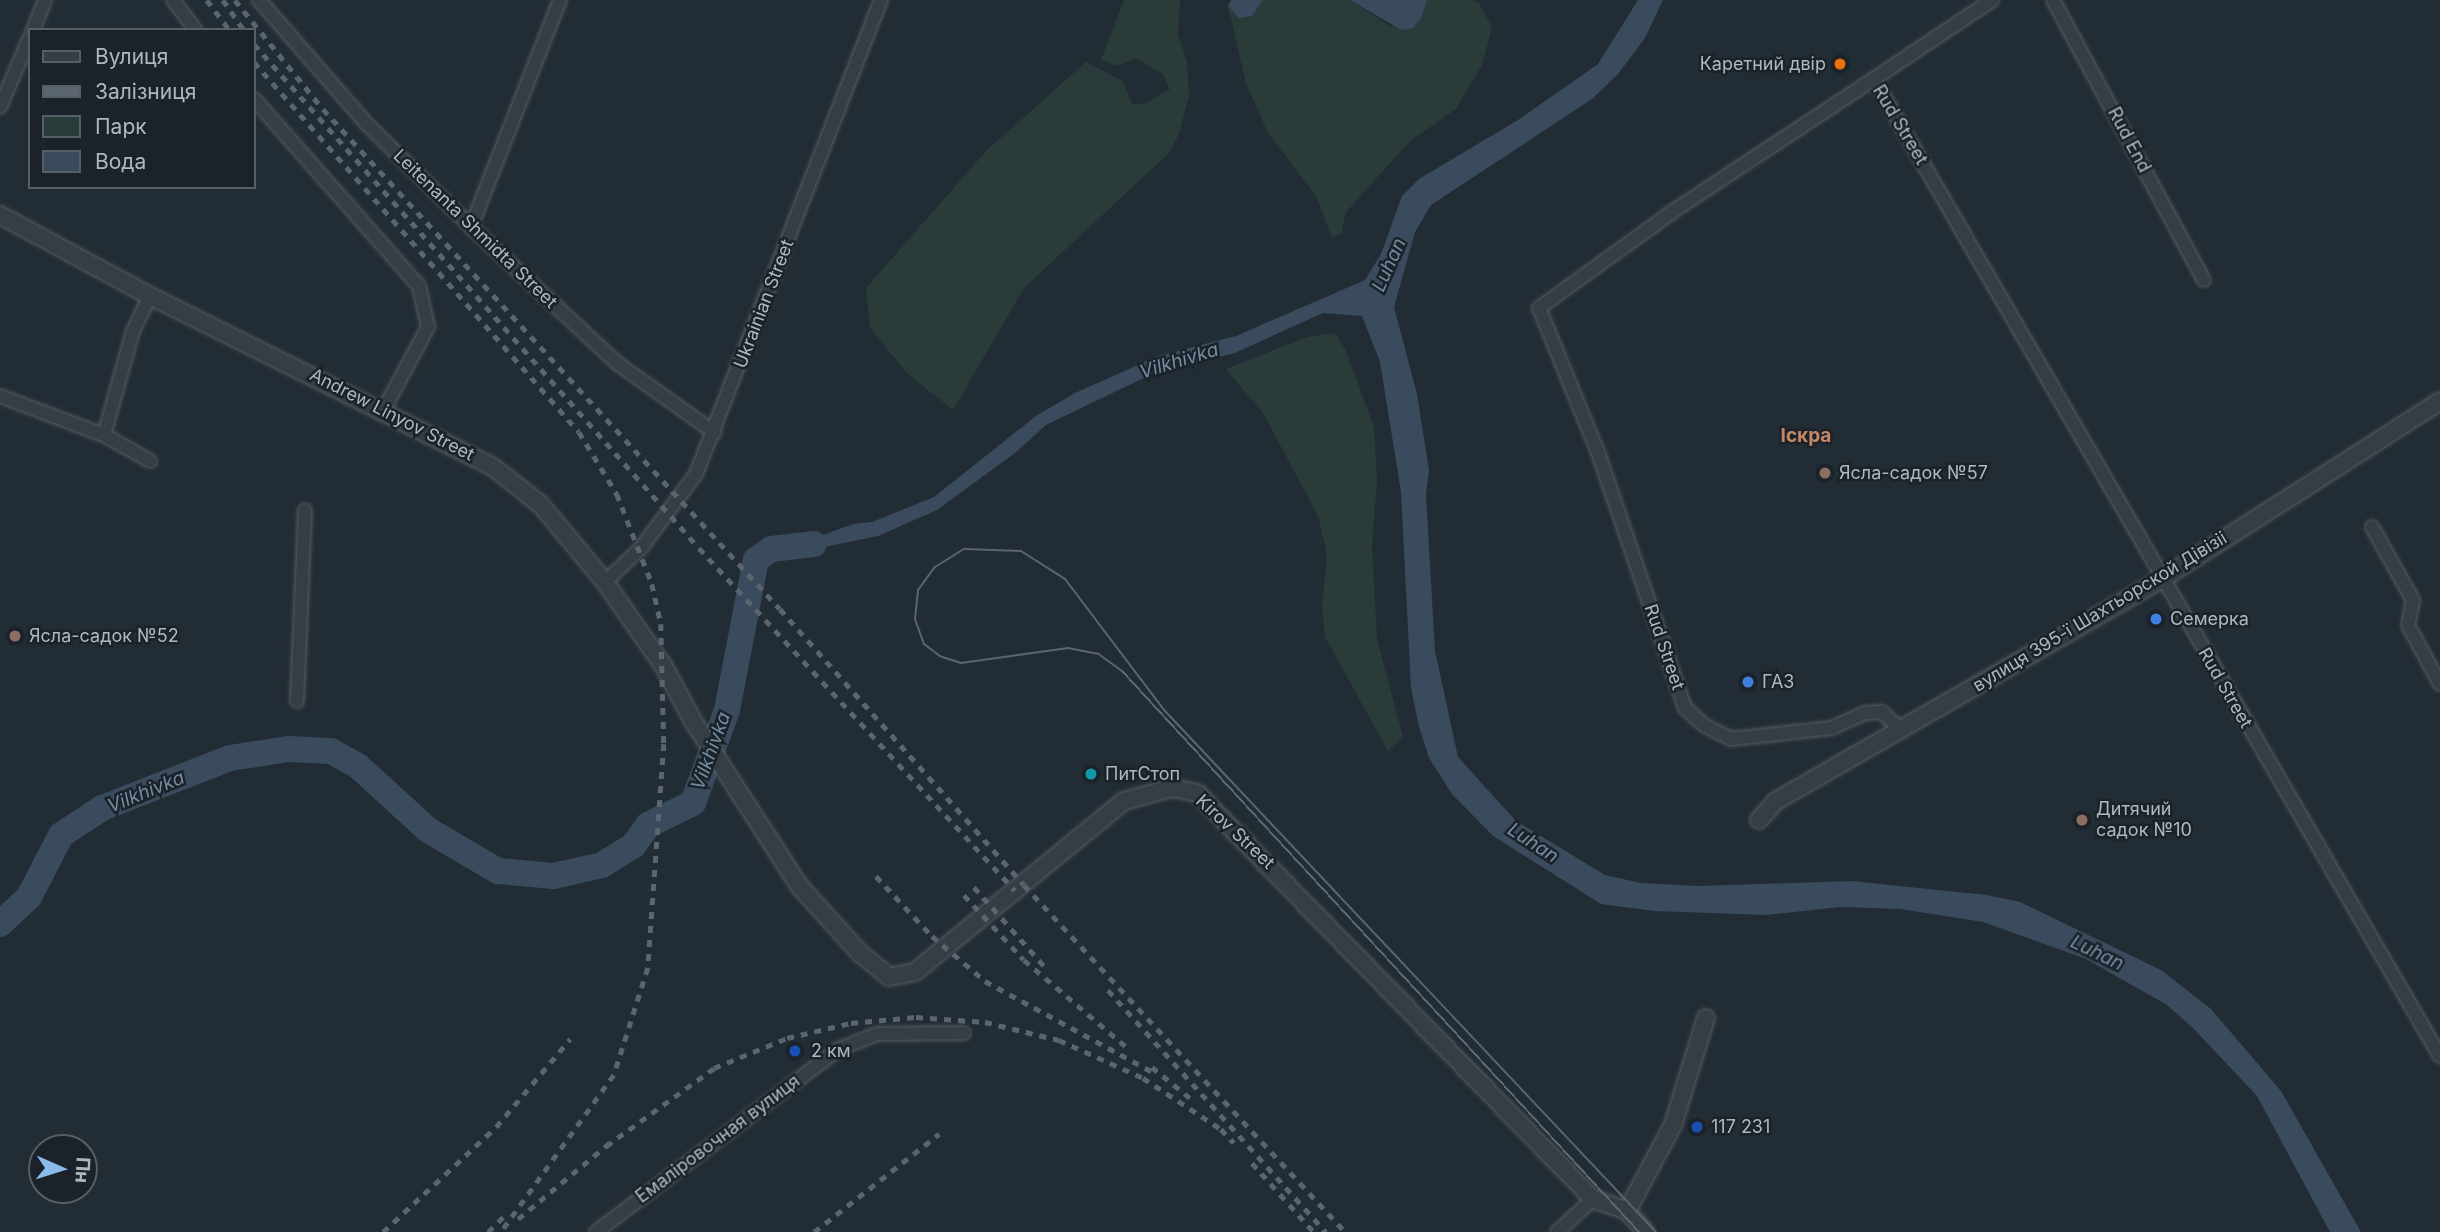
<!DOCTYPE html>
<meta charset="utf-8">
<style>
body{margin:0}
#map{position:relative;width:2440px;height:1232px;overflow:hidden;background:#222c34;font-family:Inter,sans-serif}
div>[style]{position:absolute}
.green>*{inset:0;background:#2a3c3a}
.water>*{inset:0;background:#394b5c}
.river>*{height:26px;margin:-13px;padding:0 13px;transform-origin:13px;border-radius:13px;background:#394b5c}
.roads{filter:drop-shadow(0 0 2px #525b63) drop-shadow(0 0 2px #525b63)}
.minor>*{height:12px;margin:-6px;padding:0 6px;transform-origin:6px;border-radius:6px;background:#353d45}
.tertiary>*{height:16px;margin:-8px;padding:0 8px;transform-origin:8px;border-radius:8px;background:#353d45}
.tram>*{height:2px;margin:-1px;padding:0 1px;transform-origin:1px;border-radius:1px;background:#5b656f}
.rail>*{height:4.5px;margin-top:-2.25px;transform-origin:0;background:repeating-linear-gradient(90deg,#5b656f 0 7px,transparent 0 14px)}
.dots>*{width:19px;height:19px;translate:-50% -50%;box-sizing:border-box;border:4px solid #1b2229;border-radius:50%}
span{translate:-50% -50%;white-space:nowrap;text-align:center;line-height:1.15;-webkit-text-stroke:5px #1b2229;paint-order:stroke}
.poi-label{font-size:18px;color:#afb8c2}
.right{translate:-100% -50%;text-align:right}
.left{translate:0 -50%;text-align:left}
.street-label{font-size:18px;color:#afb8c2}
.water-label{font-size:19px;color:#738ca2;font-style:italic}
.neighbourhood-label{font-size:19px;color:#c68666;font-weight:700}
.legend{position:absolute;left:28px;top:28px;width:228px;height:161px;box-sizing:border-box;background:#1b2229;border:2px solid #565e66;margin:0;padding:9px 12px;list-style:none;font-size:21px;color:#afb8c2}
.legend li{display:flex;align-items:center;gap:14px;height:35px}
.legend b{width:35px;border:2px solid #565e66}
.north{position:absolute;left:28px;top:1134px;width:70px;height:70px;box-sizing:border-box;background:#1b2229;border:2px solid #565e66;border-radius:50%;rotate:93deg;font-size:19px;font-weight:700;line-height:28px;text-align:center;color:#afb8c2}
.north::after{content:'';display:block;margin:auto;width:24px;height:32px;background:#8bbaeb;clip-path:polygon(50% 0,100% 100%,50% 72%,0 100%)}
</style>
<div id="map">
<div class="green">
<div style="clip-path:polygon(1124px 0,1180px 0,1178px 34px,1187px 62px,1189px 96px,1179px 134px,1169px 153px,1024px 288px,953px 410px,908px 374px,870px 328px,866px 288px,987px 150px,1086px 62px,1123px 81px,1132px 104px,1144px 104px,1170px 89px,1163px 74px,1136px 58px,1117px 66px,1101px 60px)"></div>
<div style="clip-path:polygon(1263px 0,1350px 0,1390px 26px,1413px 28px,1427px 0,1471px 0,1478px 2px,1492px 27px,1482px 65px,1456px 109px,1410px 141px,1346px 212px,1341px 234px,1332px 238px,1316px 196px,1268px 133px,1246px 83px,1228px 6px,1240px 18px)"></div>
<div style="clip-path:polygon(1335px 333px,1346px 351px,1374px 427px,1377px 480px,1372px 546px,1377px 639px,1403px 737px,1388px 751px,1325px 637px,1322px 606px,1327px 554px,1318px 516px,1263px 413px,1226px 369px,1307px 337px)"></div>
</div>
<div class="water">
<div style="clip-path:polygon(1231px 0,1263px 0,1252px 16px,1239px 18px,1228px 6px)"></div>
<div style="clip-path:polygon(1350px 0,1427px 0,1421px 18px,1413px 28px,1401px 30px)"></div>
<div style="clip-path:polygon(1638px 0,1663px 0,1645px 38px,1618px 74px,1592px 99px,1431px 205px,1415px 232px,1394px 307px,1417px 394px,1429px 470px,1426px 495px,1435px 651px,1458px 757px,1516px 821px,1605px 875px,1641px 883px,1698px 886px,1851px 881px,1987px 895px,2020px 902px,2161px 970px,2211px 1009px,2281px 1091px,2361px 1232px,2330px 1232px,2257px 1096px,2193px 1028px,2167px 1005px,2086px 959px,1983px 922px,1900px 909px,1840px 907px,1766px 915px,1654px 911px,1601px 904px,1493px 836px,1452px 794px,1429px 758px,1419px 727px,1411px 688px,1401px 492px,1380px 362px,1362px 316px,1323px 313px,1235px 353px,1154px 373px,1046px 425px,1015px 453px,937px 510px,878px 536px,780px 556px,781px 543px,804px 542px,853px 524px,872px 522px,934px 497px,1036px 416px,1075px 393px,1158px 356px,1236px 336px,1365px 280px,1381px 254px,1402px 196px,1419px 179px,1518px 120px,1598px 64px)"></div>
</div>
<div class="river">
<div style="left:0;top:924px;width:40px;rotate:-43deg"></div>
<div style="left:29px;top:897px;width:70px;rotate:-62.7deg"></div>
<div style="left:61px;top:835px;width:49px;rotate:-33.4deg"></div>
<div style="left:102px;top:808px;width:137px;rotate:-21.3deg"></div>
<div style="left:230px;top:758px;width:59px;rotate:-8.8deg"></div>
<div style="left:288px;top:749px;width:43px;rotate:2.7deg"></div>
<div style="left:331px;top:751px;width:31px;rotate:29deg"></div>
<div style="left:358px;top:766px;width:95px;rotate:42.4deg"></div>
<div style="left:428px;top:830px;width:81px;rotate:30.4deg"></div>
<div style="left:498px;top:871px;width:56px;rotate:5.1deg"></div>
<div style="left:554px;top:876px;width:49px;rotate:-12.9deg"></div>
<div style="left:602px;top:865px;width:36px;rotate:-32deg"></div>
<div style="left:633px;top:846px;width:26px;rotate:-54deg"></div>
<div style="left:648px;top:825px;width:50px;rotate:-26.1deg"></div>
<div style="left:693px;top:803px;width:99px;rotate:-69.9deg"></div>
<div style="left:727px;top:710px;width:153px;rotate:-79.1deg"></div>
<div style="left:756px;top:560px;width:19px;rotate:-36deg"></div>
<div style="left:771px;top:549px;width:43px;rotate:-6.6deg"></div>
</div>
<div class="roads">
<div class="minor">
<div style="left:173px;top:0;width:38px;rotate:53deg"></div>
<div style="left:259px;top:0;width:163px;rotate:49deg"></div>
<div style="left:366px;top:123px;width:148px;rotate:44.7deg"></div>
<div style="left:471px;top:227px;width:200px;rotate:43deg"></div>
<div style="left:617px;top:363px;width:120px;rotate:35.5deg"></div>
<div style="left:2053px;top:0;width:318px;rotate:61.7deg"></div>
<div style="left:33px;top:30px;width:32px;rotate:-68deg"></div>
<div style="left:1874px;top:79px;width:142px;rotate:-33.8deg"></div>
<div style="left:254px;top:99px;width:249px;rotate:48.6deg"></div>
<div style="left:419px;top:286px;width:42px;rotate:77.6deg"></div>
<div style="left:428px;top:327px;width:93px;rotate:118.2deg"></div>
<div style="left:0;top:107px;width:76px;rotate:-66.8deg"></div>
<div style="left:471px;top:227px;width:244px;rotate:-68.6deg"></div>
<div style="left:0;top:396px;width:111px;rotate:20.6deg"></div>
<div style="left:104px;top:435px;width:53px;rotate:29.5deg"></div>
<div style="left:104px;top:435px;width:108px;rotate:-74.4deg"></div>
<div style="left:133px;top:331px;width:39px;rotate:-64deg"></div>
<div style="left:2372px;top:527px;width:84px;rotate:60.7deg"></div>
<div style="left:2413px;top:600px;width:25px;rotate:101deg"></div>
<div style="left:2408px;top:625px;width:67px;rotate:61.5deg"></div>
<div style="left:605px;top:582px;width:50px;rotate:-43.4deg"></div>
<div style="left:641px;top:548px;width:92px;rotate:-53.4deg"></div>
<div style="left:696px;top:474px;width:509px;rotate:-68.68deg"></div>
<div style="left:297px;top:701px;width:191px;rotate:-87.6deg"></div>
<div style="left:1900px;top:729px;width:25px;rotate:-137deg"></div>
<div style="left:1882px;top:712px;width:17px;rotate:177deg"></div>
<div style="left:1865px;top:713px;width:36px;rotate:156deg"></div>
<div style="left:1832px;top:728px;width:102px;rotate:173.8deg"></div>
<div style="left:1731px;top:739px;width:29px;rotate:-153deg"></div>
<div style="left:1705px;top:726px;width:27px;rotate:-138deg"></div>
<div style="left:1685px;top:708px;width:267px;rotate:-108.8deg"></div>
<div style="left:1599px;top:455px;width:159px;rotate:-112.2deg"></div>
<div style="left:1539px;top:308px;width:164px;rotate:-35.8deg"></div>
<div style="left:1672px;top:212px;width:242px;rotate:-33.4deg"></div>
<div style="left:1874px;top:79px;width:1129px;rotate:59.92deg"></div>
<div style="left:596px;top:1232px;width:304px;rotate:-37deg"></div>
<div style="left:839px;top:1049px;width:41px;rotate:-21.5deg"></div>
<div style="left:877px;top:1034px;width:87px;rotate:-0.7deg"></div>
<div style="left:1557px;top:1232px;width:49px;rotate:-42.5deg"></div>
</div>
<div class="tertiary">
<div style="left:0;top:215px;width:170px;rotate:28.4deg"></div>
<div style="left:150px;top:296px;width:383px;rotate:26.5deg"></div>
<div style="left:493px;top:467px;width:61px;rotate:38.4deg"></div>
<div style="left:541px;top:505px;width:100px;rotate:50.3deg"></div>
<div style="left:605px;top:582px;width:101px;rotate:55.1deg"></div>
<div style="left:663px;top:665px;width:64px;rotate:61.8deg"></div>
<div style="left:693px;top:721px;width:197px;rotate:57.2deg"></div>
<div style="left:800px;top:887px;width:91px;rotate:47.7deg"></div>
<div style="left:861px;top:954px;width:36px;rotate:39deg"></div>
<div style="left:889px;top:977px;width:26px;rotate:-11deg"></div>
<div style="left:915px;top:972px;width:270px;rotate:-39.3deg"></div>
<div style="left:1124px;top:801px;width:50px;rotate:-15.2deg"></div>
<div style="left:1172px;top:788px;width:25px;rotate:11deg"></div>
<div style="left:1197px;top:793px;width:567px;rotate:45.71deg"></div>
<div style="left:1593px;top:1199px;width:36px;rotate:19deg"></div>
<div style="left:1627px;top:1211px;width:28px;rotate:48deg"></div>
<div style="left:1759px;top:820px;width:25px;rotate:-48deg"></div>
<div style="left:1776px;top:801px;width:445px;rotate:-29.9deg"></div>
<div style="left:2162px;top:579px;width:330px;rotate:-32.6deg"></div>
<div style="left:1627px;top:1211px;width:98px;rotate:-61.9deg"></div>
<div style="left:1673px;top:1125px;width:112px;rotate:-72.9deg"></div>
</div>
</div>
<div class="tram">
<div style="left:1639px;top:1232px;width:763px;rotate:-132.66deg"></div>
<div style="left:1122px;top:671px;width:29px;rotate:-144deg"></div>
<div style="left:1099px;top:654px;width:32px;rotate:-169deg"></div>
<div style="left:1068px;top:648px;width:108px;rotate:172deg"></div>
<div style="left:961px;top:663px;width:22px;rotate:-162deg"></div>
<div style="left:940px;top:656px;width:20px;rotate:-143deg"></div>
<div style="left:924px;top:644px;width:27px;rotate:-110deg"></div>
<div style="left:915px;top:619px;width:29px;rotate:-84deg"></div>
<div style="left:918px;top:590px;width:29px;rotate:-54deg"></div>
<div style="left:935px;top:567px;width:34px;rotate:-32deg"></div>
<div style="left:964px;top:549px;width:57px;rotate:2deg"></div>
<div style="left:1021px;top:551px;width:52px;rotate:32.5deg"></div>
<div style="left:1065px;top:579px;width:166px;rotate:52.9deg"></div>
<div style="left:1165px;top:711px;width:716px;rotate:46.7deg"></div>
</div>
<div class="rail">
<div style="left:207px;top:0;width:38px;rotate:53deg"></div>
<div style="left:223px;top:0;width:37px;rotate:55deg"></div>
<div style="left:235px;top:0;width:140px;rotate:51.1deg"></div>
<div style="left:323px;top:109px;width:677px;rotate:47.57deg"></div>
<div style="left:780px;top:609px;width:368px;rotate:48.5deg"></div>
<div style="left:1024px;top:885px;width:473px;rotate:47.2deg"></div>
<div style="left:254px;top:44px;width:672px;rotate:48.56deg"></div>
<div style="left:699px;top:548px;width:466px;rotate:47.3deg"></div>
<div style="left:254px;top:62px;width:492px;rotate:48.7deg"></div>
<div style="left:579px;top:432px;width:73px;rotate:58.5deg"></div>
<div style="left:617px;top:494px;width:97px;rotate:68.7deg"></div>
<div style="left:652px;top:584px;width:41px;rotate:77.3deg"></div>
<div style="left:661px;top:624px;width:120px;rotate:88.6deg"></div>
<div style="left:664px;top:744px;width:225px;rotate:94.1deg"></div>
<div style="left:648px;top:968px;width:112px;rotate:107.6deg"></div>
<div style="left:614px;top:1075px;width:193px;rotate:125.7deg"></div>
<div style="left:876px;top:876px;width:82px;rotate:47deg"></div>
<div style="left:932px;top:936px;width:70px;rotate:40.3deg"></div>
<div style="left:985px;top:981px;width:195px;rotate:28.5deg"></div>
<div style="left:974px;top:887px;width:108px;rotate:48.4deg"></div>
<div style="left:964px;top:895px;width:88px;rotate:47.3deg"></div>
<div style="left:1024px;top:960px;width:139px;rotate:40.3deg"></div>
<div style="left:1108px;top:990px;width:326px;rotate:48deg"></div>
<div style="left:1152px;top:1067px;width:49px;rotate:39.2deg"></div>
<div style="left:606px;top:1146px;width:133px;rotate:-35.8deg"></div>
<div style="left:714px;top:1068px;width:79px;rotate:-22.3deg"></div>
<div style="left:787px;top:1038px;width:66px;rotate:-13.2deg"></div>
<div style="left:851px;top:1023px;width:65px;rotate:-5.3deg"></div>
<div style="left:916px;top:1017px;width:69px;rotate:4.1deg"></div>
<div style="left:985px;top:1022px;width:76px;rotate:13.7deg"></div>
<div style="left:1059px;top:1040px;width:92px;rotate:24.3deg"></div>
<div style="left:1143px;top:1078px;width:93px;rotate:33.2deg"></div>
<div style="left:1221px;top:1129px;width:19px;rotate:47deg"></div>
<div style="left:1252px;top:1163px;width:91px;rotate:48.1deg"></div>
<div style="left:518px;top:1219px;width:122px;rotate:-39.7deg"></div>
<div style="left:383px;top:1232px;width:154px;rotate:-42.9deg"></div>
<div style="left:496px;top:1127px;width:115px;rotate:-49.9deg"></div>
<div style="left:488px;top:1232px;width:25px;rotate:-45deg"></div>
<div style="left:814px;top:1232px;width:159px;rotate:-38.1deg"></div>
</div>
<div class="dots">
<div style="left:1840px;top:64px;background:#e8710a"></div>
<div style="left:1825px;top:473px;background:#8d6e63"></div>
<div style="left:2156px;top:619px;background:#3f7fe0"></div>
<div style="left:15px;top:636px;background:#8d6e63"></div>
<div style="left:1748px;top:682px;background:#3f7fe0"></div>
<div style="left:1091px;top:774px;background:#0f9aa8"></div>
<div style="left:2082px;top:820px;background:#8d6e63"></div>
<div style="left:795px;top:1051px;background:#1a4fb4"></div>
<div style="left:1697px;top:1127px;background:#1a4fb4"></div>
</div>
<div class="poi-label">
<span class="right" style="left:1826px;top:64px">Каретний двір</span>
<span class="left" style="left:1839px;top:473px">Ясла-садок №57</span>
<span class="left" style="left:2170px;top:619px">Семерка</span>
<span class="left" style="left:29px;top:636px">Ясла-садок №52</span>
<span class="left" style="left:1762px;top:682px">ГАЗ</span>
<span class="left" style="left:1105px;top:774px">ПитСтоп</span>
<span class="left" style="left:2096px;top:820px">Дитячий<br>садок №10</span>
<span class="left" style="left:811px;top:1051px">2 км</span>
<span class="left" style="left:1711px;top:1127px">117 231</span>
</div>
<div class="street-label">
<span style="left:1900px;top:125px;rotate:59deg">Rud Street</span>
<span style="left:2129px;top:140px;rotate:62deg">Rud End</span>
<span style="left:475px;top:229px;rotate:44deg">Leitenanta Shmidta Street</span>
<span style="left:764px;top:304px;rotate:-69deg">Ukrainian Street</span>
<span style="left:392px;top:415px;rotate:27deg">Andrew Linyov Street</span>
<span style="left:2100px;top:612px;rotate:-31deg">вулиця 395-ї Шахтьорской Дівізіі</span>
<span style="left:1664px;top:647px;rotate:71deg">Rud Street</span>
<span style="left:2225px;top:688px;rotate:60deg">Rud Street</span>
<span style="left:1235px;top:832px;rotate:43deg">Kirov Street</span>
<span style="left:718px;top:1139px;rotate:-37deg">Емаліровочная вулиця</span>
</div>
<div class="water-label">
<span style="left:1389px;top:265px;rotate:-66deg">Luhan</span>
<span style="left:1179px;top:361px;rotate:-17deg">Vilkhivka</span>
<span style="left:711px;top:751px;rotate:-70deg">Vilkhivka</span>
<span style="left:146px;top:792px;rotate:-22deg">Vilkhivka</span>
<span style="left:1533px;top:843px;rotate:33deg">Luhan</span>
<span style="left:2097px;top:953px;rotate:26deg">Luhan</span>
</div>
<div class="neighbourhood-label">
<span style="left:1806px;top:436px">Іскра</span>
</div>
<ul class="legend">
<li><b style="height:9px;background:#353d45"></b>Вулиця</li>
<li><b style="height:9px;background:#5b656f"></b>Залізниця</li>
<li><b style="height:19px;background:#2a3c3a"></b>Парк</li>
<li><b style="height:19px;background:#394b5c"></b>Вода</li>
</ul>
<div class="north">Пн</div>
</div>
